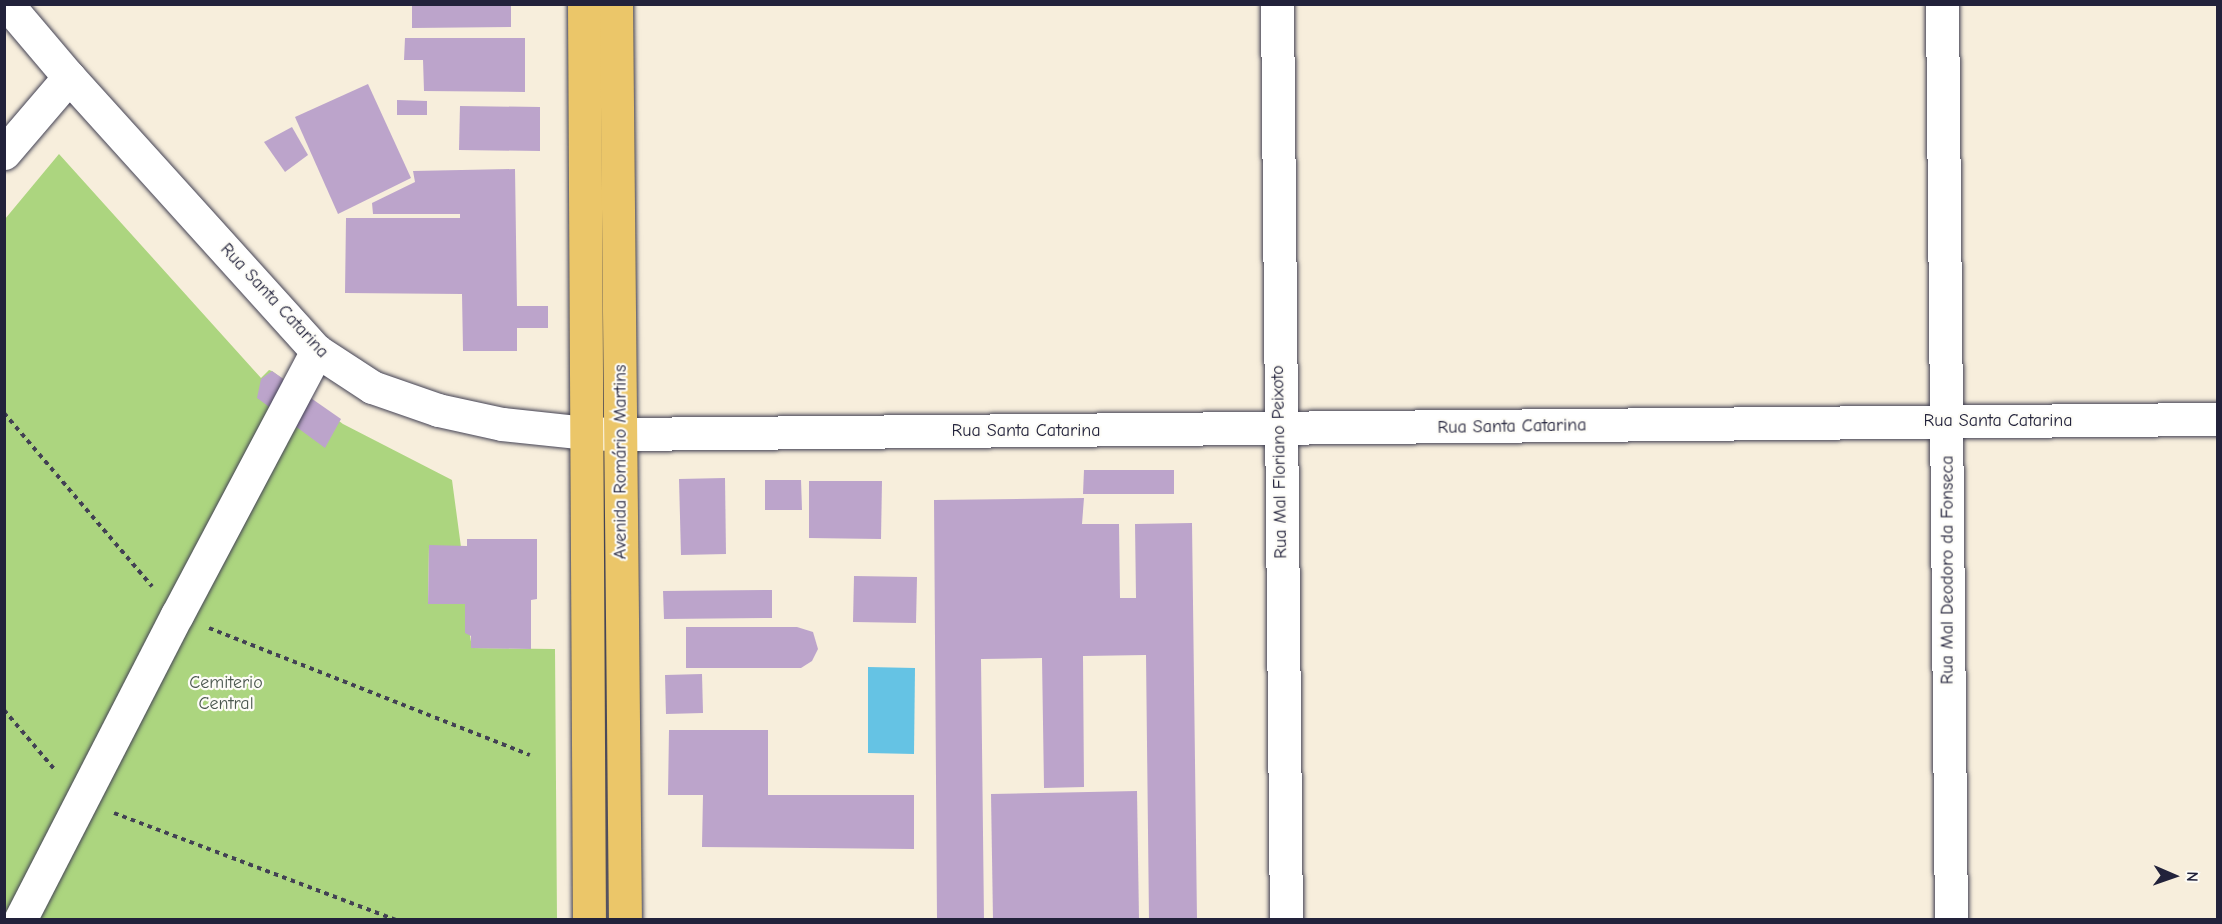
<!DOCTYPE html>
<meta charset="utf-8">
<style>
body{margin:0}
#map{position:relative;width:2222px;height:924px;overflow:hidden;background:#f7eedc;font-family:"Comic Neue",sans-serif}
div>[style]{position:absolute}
.green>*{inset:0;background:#acd57f}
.water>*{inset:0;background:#65c3e4}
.building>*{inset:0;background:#bca4cb}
.path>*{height:4px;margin-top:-2px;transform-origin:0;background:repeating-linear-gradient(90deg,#424153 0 4.5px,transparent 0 9px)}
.roads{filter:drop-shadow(0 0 2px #424153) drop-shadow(0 0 2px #424153)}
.minor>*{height:33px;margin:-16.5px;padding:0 16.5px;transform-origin:16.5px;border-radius:16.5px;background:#fff}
.major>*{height:33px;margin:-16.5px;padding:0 16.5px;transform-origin:16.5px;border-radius:16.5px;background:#ebc669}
span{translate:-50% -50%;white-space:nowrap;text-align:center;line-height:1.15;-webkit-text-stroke:4.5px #fdfcf7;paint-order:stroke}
.street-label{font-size:18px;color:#22223b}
.park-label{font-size:18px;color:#4b584f}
.frame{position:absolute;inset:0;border:6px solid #22223b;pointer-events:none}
.north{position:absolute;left:2144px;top:846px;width:60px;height:60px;-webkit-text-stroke:4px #fdfcf7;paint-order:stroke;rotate:92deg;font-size:16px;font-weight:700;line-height:24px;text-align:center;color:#22223b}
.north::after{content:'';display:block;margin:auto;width:21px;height:27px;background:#22223b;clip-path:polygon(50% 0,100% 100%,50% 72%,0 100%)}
</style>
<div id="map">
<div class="green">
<div style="clip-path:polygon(59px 154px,261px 378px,269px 370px,272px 371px,343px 424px,452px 480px,461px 547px,429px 546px,428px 604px,465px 604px,472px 648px,555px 649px,557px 919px,5px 920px,5px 219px)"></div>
</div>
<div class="water">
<div style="clip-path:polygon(868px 667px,915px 668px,914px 754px,868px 753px)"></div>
</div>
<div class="building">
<div style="clip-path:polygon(412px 4px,511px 4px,511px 27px,412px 28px)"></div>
<div style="clip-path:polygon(405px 38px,525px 38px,525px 92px,424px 91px,423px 60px,404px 60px)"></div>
<div style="clip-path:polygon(368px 84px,411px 178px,338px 214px,295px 117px)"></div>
<div style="clip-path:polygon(397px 100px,427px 101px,427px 115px,397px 115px)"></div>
<div style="clip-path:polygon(460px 106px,540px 107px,540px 151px,459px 150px)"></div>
<div style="clip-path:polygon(292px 127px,308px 155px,285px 172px,264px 142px)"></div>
<div style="clip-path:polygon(515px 169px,517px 306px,548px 306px,548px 328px,517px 328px,517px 351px,463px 351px,462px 294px,345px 293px,346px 218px,460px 218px,460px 214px,373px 214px,372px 203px,415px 182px,413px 171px)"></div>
<div style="clip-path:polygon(272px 371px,341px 419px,325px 448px,257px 398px,261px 379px)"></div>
<div style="clip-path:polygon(1084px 470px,1174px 470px,1174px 494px,1083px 494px)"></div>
<div style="clip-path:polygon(725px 478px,726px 554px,681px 555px,679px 479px)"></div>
<div style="clip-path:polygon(765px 480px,801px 480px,802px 510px,765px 510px)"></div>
<div style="clip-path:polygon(809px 481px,882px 481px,881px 539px,809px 538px)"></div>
<div style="clip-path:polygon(1084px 498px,1082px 524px,1119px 524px,1120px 598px,1136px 598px,1135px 524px,1192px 523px,1197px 920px,1149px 920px,1146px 655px,1083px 656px,1084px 787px,1044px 788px,1042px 658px,981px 659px,984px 920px,937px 920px,934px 500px)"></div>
<div style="clip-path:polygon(467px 539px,537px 539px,537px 599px,531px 600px,531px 649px,471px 648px,471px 636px,465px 633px,465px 604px,428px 604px,429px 545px,467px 546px)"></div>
<div style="clip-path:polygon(854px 576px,917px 577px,916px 623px,853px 622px)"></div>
<div style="clip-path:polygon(772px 590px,772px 618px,664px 619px,663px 591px)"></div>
<div style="clip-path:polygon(686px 627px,797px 627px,813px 632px,818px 649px,812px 661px,801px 668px,686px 668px)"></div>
<div style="clip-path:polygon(702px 674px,703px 713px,666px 714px,665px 675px)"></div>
<div style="clip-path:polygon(669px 730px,768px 730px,768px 795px,914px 795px,914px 849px,702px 847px,703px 795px,668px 795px)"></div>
<div style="clip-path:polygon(1137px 791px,1139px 920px,993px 920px,991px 794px)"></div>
</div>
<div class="path">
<div style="left:4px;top:413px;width:228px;rotate:49.5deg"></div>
<div style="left:209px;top:628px;width:345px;rotate:21.6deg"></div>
<div style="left:4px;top:710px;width:80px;rotate:49.6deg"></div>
<div style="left:114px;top:813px;width:302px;rotate:20.8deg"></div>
</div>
<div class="roads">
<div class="minor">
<div style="left:7px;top:4px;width:96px;rotate:49.7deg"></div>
<div style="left:69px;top:77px;width:370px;rotate:47.9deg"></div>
<div style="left:317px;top:351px;width:66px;rotate:33.2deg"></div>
<div style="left:372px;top:387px;width:70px;rotate:19.2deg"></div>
<div style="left:438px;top:410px;width:66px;rotate:12.3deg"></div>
<div style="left:502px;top:424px;width:84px;rotate:6.1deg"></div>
<div style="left:586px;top:433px;width:34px;rotate:2deg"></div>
<div style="left:620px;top:434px;width:1598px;rotate:-0.54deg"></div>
<div style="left:1277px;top:4px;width:916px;rotate:89.44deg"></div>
<div style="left:1942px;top:4px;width:916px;rotate:89.44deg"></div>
<div style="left:4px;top:153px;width:100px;rotate:-49.5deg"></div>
<div style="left:20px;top:920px;width:343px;rotate:-62.8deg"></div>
<div style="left:177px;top:615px;width:299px;rotate:-62.1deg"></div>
</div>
<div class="major">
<div style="left:584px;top:4px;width:916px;rotate:89.69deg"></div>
<div style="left:616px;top:4px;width:916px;rotate:89.44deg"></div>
</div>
</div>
<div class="street-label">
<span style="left:274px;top:301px;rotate:47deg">Rua Santa Catarina</span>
<span style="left:1998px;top:421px">Rua Santa Catarina</span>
<span style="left:1512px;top:427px;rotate:-1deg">Rua Santa Catarina</span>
<span style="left:1026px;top:431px">Rua Santa Catarina</span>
<span style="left:621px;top:462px;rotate:-90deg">Avenida Romário Martins</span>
<span style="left:1280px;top:462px;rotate:-91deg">Rua Mal Floriano Peixoto</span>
<span style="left:1948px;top:570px;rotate:-90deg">Rua Mal Deodoro da Fonseca</span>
</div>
<div class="park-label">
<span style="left:226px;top:694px">Cemiterio<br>Central</span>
</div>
<div class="frame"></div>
<div class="north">N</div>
</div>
